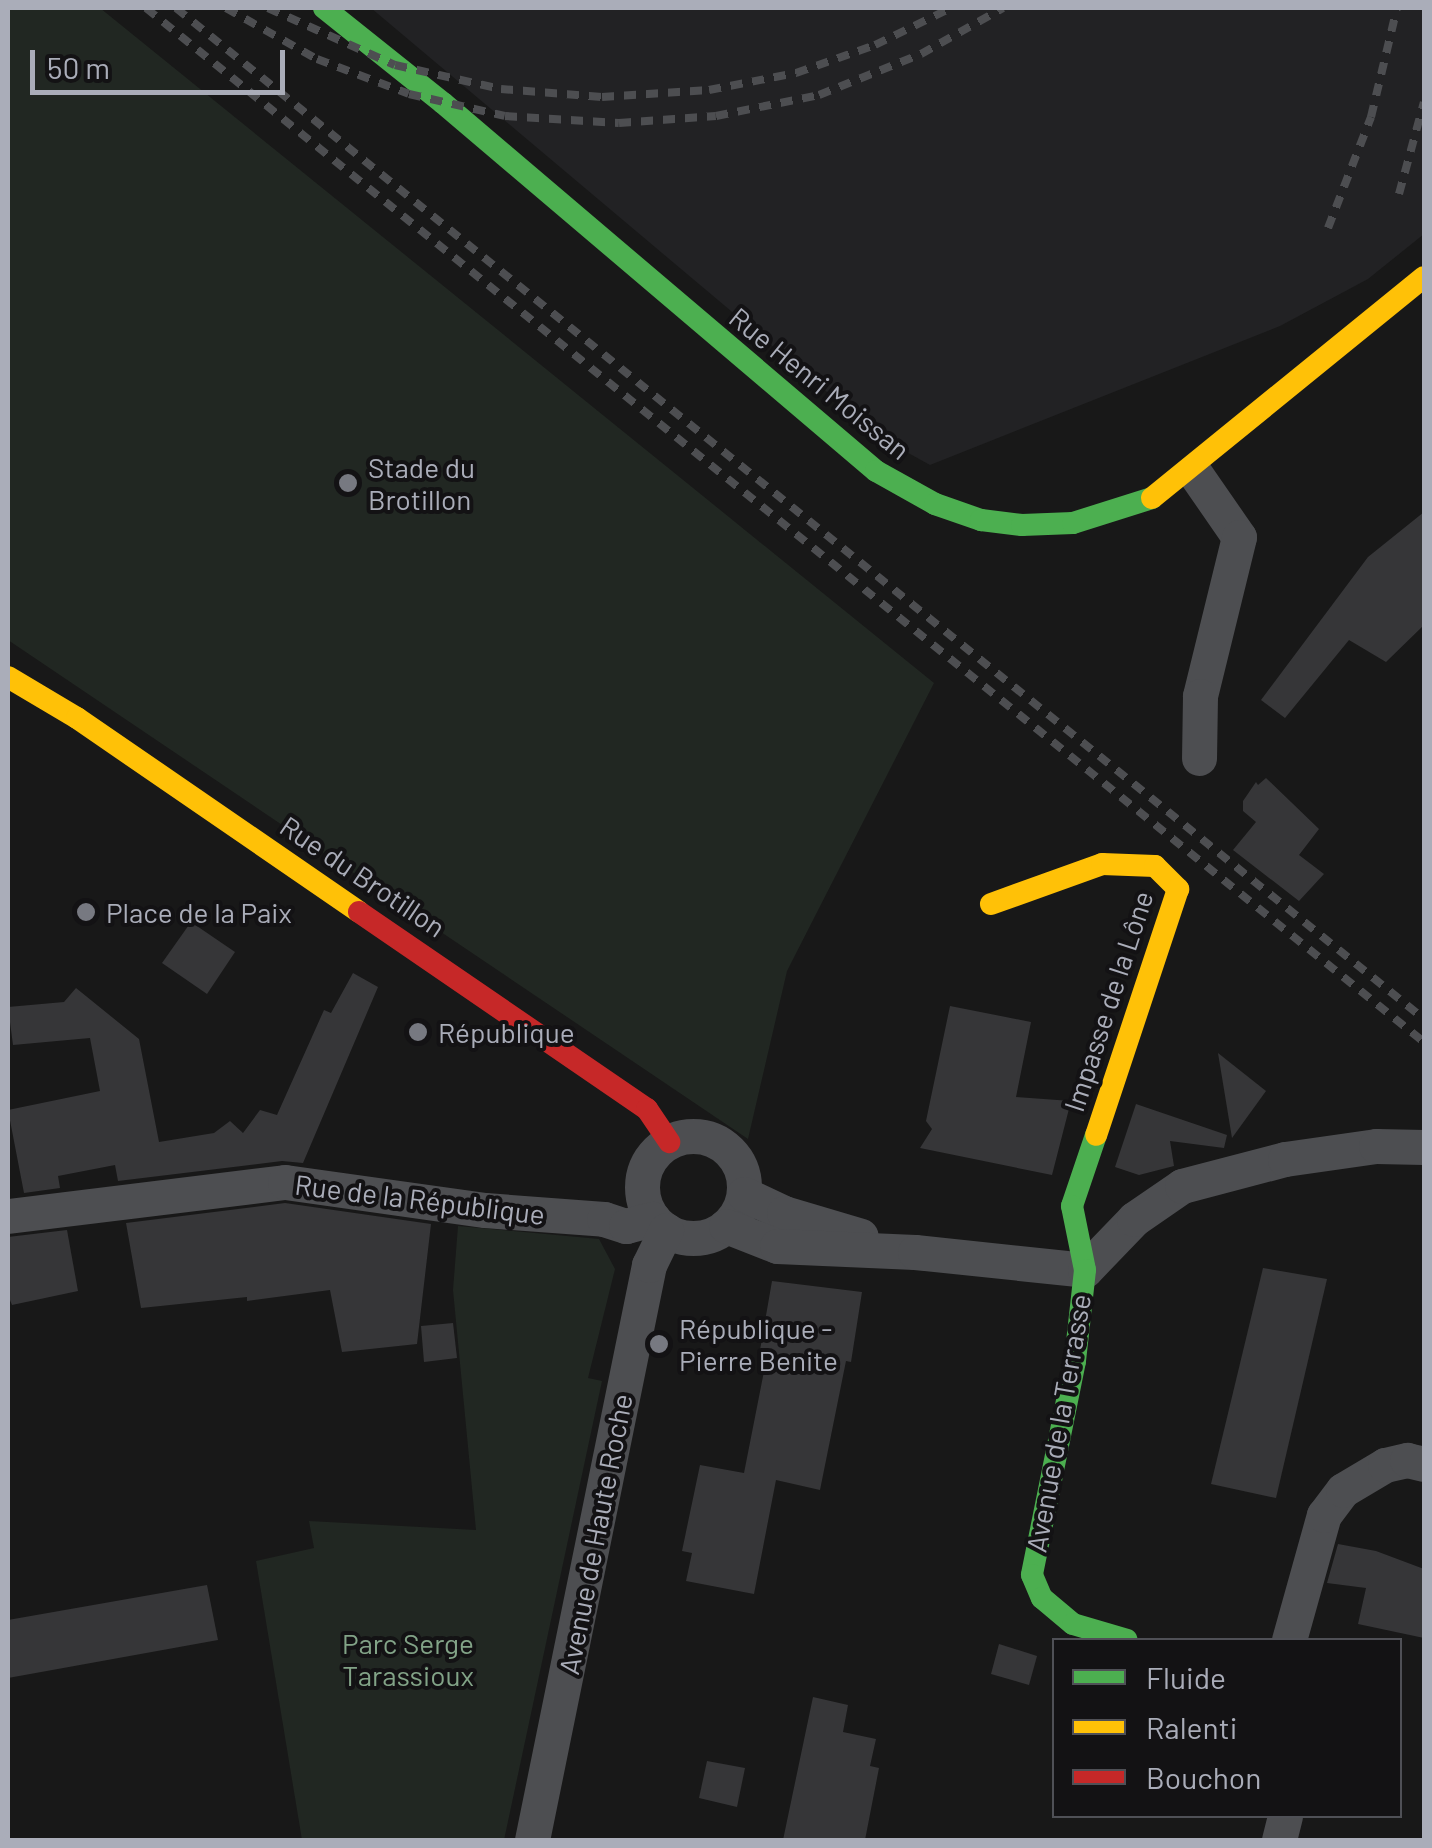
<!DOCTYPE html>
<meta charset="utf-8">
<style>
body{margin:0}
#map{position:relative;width:1432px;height:1848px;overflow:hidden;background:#181818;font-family:Barlow,sans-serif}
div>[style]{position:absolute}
.built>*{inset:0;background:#222224}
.green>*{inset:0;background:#212722}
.building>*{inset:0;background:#363638}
.street>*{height:35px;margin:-17.5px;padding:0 17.5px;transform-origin:17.5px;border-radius:17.5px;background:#4d4e51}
.street>.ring{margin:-17.5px;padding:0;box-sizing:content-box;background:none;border:35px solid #4d4e51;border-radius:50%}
.fast>*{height:22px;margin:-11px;padding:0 11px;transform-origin:11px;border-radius:11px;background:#4caf50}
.slow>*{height:22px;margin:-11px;padding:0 11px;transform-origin:11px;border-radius:11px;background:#ffc107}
.jam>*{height:22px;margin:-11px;padding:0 11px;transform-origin:11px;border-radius:11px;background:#c62828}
.rail>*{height:8px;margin-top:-4px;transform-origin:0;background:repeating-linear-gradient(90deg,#4d4e51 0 12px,transparent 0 22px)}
.dots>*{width:28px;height:28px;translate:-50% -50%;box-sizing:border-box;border:5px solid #131214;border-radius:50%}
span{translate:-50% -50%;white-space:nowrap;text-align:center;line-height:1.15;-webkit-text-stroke:8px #131214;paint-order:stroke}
.street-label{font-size:28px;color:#aaadb9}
.poi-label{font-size:28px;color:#aaadb9}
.left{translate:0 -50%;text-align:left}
.park-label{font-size:28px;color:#82a387}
.frame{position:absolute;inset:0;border:10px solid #aaadb9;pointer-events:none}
.legend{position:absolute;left:1052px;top:1638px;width:350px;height:180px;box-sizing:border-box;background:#131214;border:2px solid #4f5056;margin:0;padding:12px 18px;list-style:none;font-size:30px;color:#aaadb9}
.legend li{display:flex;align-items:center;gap:20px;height:50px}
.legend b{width:50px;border:2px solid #4f5056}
.scale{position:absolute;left:30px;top:50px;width:255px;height:45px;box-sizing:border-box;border:5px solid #aaadb9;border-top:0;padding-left:12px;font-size:30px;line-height:35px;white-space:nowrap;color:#aaadb9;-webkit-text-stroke:8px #131214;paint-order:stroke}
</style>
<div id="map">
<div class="built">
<div style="clip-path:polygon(371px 8px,1424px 8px,1424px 234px,1368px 279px,1280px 326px,930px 465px,883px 439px)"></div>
</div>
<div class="green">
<div style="clip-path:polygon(8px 8px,100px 8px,934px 683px,787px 971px,748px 1139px,8px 640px)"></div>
<div style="clip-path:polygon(458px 1226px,599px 1239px,615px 1269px,588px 1378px,602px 1381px,504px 1840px,302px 1840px,256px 1561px,314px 1548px,309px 1521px,476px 1530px,453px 1290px)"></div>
</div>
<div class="building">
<div style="clip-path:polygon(1424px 512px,1424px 625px,1386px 662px,1349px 640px,1285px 718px,1261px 700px,1368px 557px)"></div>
<div style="clip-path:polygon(1266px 778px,1319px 829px,1299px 855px,1324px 874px,1299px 901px,1233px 850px,1256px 822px,1243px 811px,1243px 801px,1256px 782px,1258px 785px)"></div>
<div style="clip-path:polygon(191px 922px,235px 952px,207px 994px,162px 963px)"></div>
<div style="clip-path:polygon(353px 973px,378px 987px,303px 1163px,282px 1161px,118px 1181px,115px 1165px,58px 1176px,60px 1188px,24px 1193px,8px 1110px,100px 1091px,90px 1038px,13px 1045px,8px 1007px,64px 1002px,76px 988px,139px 1039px,159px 1142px,214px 1133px,230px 1121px,243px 1133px,260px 1110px,277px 1115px,324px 1010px,331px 1013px)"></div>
<div style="clip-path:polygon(950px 1006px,1031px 1022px,1016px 1097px,1071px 1101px,1052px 1175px,920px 1148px,932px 1129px,926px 1121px)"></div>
<div style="clip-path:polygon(1218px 1053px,1266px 1091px,1232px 1138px)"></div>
<div style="clip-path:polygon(1136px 1104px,1227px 1135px,1224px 1148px,1170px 1141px,1174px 1166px,1139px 1175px,1115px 1167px)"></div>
<div style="clip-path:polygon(285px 1203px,431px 1224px,417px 1344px,342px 1352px,330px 1290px,247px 1301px,247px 1297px,141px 1308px,126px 1223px)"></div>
<div style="clip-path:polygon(67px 1230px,78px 1291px,12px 1305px,8px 1295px,8px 1237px)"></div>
<div style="clip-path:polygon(1263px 1268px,1327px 1279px,1276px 1498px,1211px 1484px)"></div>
<div style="clip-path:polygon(772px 1281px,862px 1292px,851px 1362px,846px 1361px,820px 1490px,776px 1480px,754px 1594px,686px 1581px,692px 1553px,682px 1551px,700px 1465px,744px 1473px,768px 1351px,760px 1350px)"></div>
<div style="clip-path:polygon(453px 1323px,457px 1358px,424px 1362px,421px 1326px)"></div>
<div style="clip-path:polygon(1338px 1544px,1376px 1551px,1424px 1569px,1424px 1638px,1358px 1624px,1366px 1588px,1327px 1583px)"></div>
<div style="clip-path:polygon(207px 1585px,218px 1640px,8px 1678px,8px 1620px)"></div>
<div style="clip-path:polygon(999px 1644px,1037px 1656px,1029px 1685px,991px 1674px)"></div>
<div style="clip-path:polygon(813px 1697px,848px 1705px,843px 1732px,876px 1739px,870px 1766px,879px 1768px,865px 1840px,783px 1840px)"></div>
<div style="clip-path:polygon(707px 1761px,745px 1768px,737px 1807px,699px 1798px)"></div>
</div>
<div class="street">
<div style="left:1194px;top:472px;width:79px;rotate:55.3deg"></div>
<div style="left:1239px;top:537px;width:164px;rotate:103.8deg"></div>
<div style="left:1200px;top:696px;width:62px;rotate:90.9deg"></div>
<div class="ring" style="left:642px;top:1136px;width:67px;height:67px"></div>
<div style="left:744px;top:1194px;width:44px;rotate:25.4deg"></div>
<div style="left:784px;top:1213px;width:80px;rotate:16.6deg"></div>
<div style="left:8px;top:1216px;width:279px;rotate:-7deg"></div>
<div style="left:285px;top:1182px;width:202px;rotate:8deg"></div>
<div style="left:485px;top:1210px;width:119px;rotate:4.3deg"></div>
<div style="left:604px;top:1219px;width:23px;rotate:18deg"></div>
<div style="left:626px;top:1226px;width:28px;rotate:-15deg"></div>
<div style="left:726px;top:1226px;width:55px;rotate:21.4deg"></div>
<div style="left:777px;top:1246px;width:138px;rotate:2.5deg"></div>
<div style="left:915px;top:1252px;width:171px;rotate:6deg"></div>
<div style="left:1085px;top:1270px;width:71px;rotate:-46.1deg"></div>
<div style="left:1134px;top:1219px;width:58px;rotate:-34.5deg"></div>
<div style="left:1182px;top:1186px;width:106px;rotate:-14.7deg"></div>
<div style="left:1285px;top:1159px;width:92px;rotate:-8.1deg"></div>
<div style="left:1376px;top:1146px;width:48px;rotate:1.2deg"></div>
<div style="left:1289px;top:1640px;width:130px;rotate:-74.4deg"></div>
<div style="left:1324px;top:1515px;width:31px;rotate:-53deg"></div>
<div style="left:1343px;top:1490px;width:49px;rotate:-30.8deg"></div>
<div style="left:1385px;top:1465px;width:23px;rotate:-13deg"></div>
<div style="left:1407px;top:1460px;width:17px;rotate:13deg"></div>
<div style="left:532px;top:1840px;width:587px;rotate:-78.5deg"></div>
<div style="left:649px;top:1265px;width:39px;rotate:-64deg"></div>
<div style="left:1279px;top:1840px;width:25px;rotate:-76deg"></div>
</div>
<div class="fast">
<div style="left:324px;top:8px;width:152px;rotate:38.6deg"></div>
<div style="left:443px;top:103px;width:568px;rotate:40.36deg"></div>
<div style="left:876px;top:471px;width:68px;rotate:29.2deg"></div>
<div style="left:935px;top:504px;width:49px;rotate:19.2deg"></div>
<div style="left:981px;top:520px;width:41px;rotate:7deg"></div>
<div style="left:1022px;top:525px;width:51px;rotate:-2.2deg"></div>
<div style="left:1073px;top:523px;width:83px;rotate:-17.6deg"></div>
<div style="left:1096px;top:1135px;width:75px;rotate:108.7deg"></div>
<div style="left:1072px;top:1206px;width:65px;rotate:78.5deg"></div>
<div style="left:1085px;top:1270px;width:92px;rotate:96.3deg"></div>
<div style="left:1075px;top:1361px;width:218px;rotate:101.4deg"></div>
<div style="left:1032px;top:1575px;width:25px;rotate:67deg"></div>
<div style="left:1042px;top:1598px;width:40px;rotate:40deg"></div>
<div style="left:1073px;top:1624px;width:56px;rotate:16.5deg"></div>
</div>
<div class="slow">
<div style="left:1152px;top:498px;width:350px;rotate:-39.1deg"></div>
<div style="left:8px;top:677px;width:80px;rotate:30.7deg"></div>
<div style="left:77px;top:718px;width:342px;rotate:34.5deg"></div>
<div style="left:991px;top:904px;width:118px;rotate:-19.8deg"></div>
<div style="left:1102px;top:864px;width:53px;rotate:2.2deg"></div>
<div style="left:1155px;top:866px;width:33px;rotate:45deg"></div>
<div style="left:1178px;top:889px;width:259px;rotate:108.4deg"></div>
</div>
<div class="jam">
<div style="left:359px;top:912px;width:349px;rotate:34.4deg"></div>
<div style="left:647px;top:1109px;width:40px;rotate:56deg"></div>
</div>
<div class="rail">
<div style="left:146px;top:8px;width:1644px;rotate:38.98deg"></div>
<div style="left:176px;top:8px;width:1606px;rotate:39.01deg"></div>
<div style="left:226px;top:8px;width:104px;rotate:29.3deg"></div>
<div style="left:317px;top:59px;width:98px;rotate:20.8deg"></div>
<div style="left:409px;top:94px;width:98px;rotate:12.9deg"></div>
<div style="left:505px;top:116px;width:114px;rotate:3.5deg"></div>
<div style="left:619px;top:123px;width:97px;rotate:-4.1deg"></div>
<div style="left:716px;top:116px;width:105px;rotate:-11.5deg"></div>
<div style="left:819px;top:95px;width:110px;rotate:-21.9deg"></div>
<div style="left:921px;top:54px;width:94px;rotate:-29.3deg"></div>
<div style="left:268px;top:8px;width:139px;rotate:24.2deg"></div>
<div style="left:395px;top:65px;width:109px;rotate:12.8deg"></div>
<div style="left:501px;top:89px;width:101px;rotate:4.5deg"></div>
<div style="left:602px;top:97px;width:107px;rotate:-3.7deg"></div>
<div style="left:709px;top:90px;width:89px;rotate:-11.1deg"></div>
<div style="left:796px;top:73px;width:84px;rotate:-19.5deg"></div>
<div style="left:875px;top:45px;width:85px;rotate:-26deg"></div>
<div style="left:1399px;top:194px;width:95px;rotate:-74.8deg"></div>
<div style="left:1328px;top:228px;width:119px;rotate:-68.8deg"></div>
<div style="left:1371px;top:117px;width:112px;rotate:-76.6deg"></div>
</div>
<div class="dots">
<div style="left:348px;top:483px;background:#777981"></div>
<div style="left:86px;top:912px;background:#777981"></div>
<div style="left:418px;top:1032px;background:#777981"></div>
<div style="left:659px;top:1344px;background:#777981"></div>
</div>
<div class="street-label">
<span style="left:820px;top:383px;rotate:39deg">Rue Henri Moissan</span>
<span style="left:363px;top:876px;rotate:34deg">Rue du Brotillon</span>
<span style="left:1108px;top:1001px;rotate:-72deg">Impasse de la Lône</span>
<span style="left:420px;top:1199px;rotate:7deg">Rue de la République</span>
<span style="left:1058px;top:1423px;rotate:-80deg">Avenue de la Terrasse</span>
<span style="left:595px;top:1534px;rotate:-79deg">Avenue de Haute Roche</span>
</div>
<div class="poi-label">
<span class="left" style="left:368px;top:483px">Stade du<br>Brotillon</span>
<span class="left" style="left:106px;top:912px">Place de la Paix</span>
<span class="left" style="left:438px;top:1032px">République</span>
<span class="left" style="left:679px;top:1344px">République -<br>Pierre Benite</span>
</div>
<div class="park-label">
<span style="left:408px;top:1659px">Parc Serge<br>Tarassioux</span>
</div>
<div class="frame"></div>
<ul class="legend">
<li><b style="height:12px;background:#4caf50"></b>Fluide</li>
<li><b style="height:12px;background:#ffc107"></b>Ralenti</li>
<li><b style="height:12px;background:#c62828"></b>Bouchon</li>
</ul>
<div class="scale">50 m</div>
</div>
